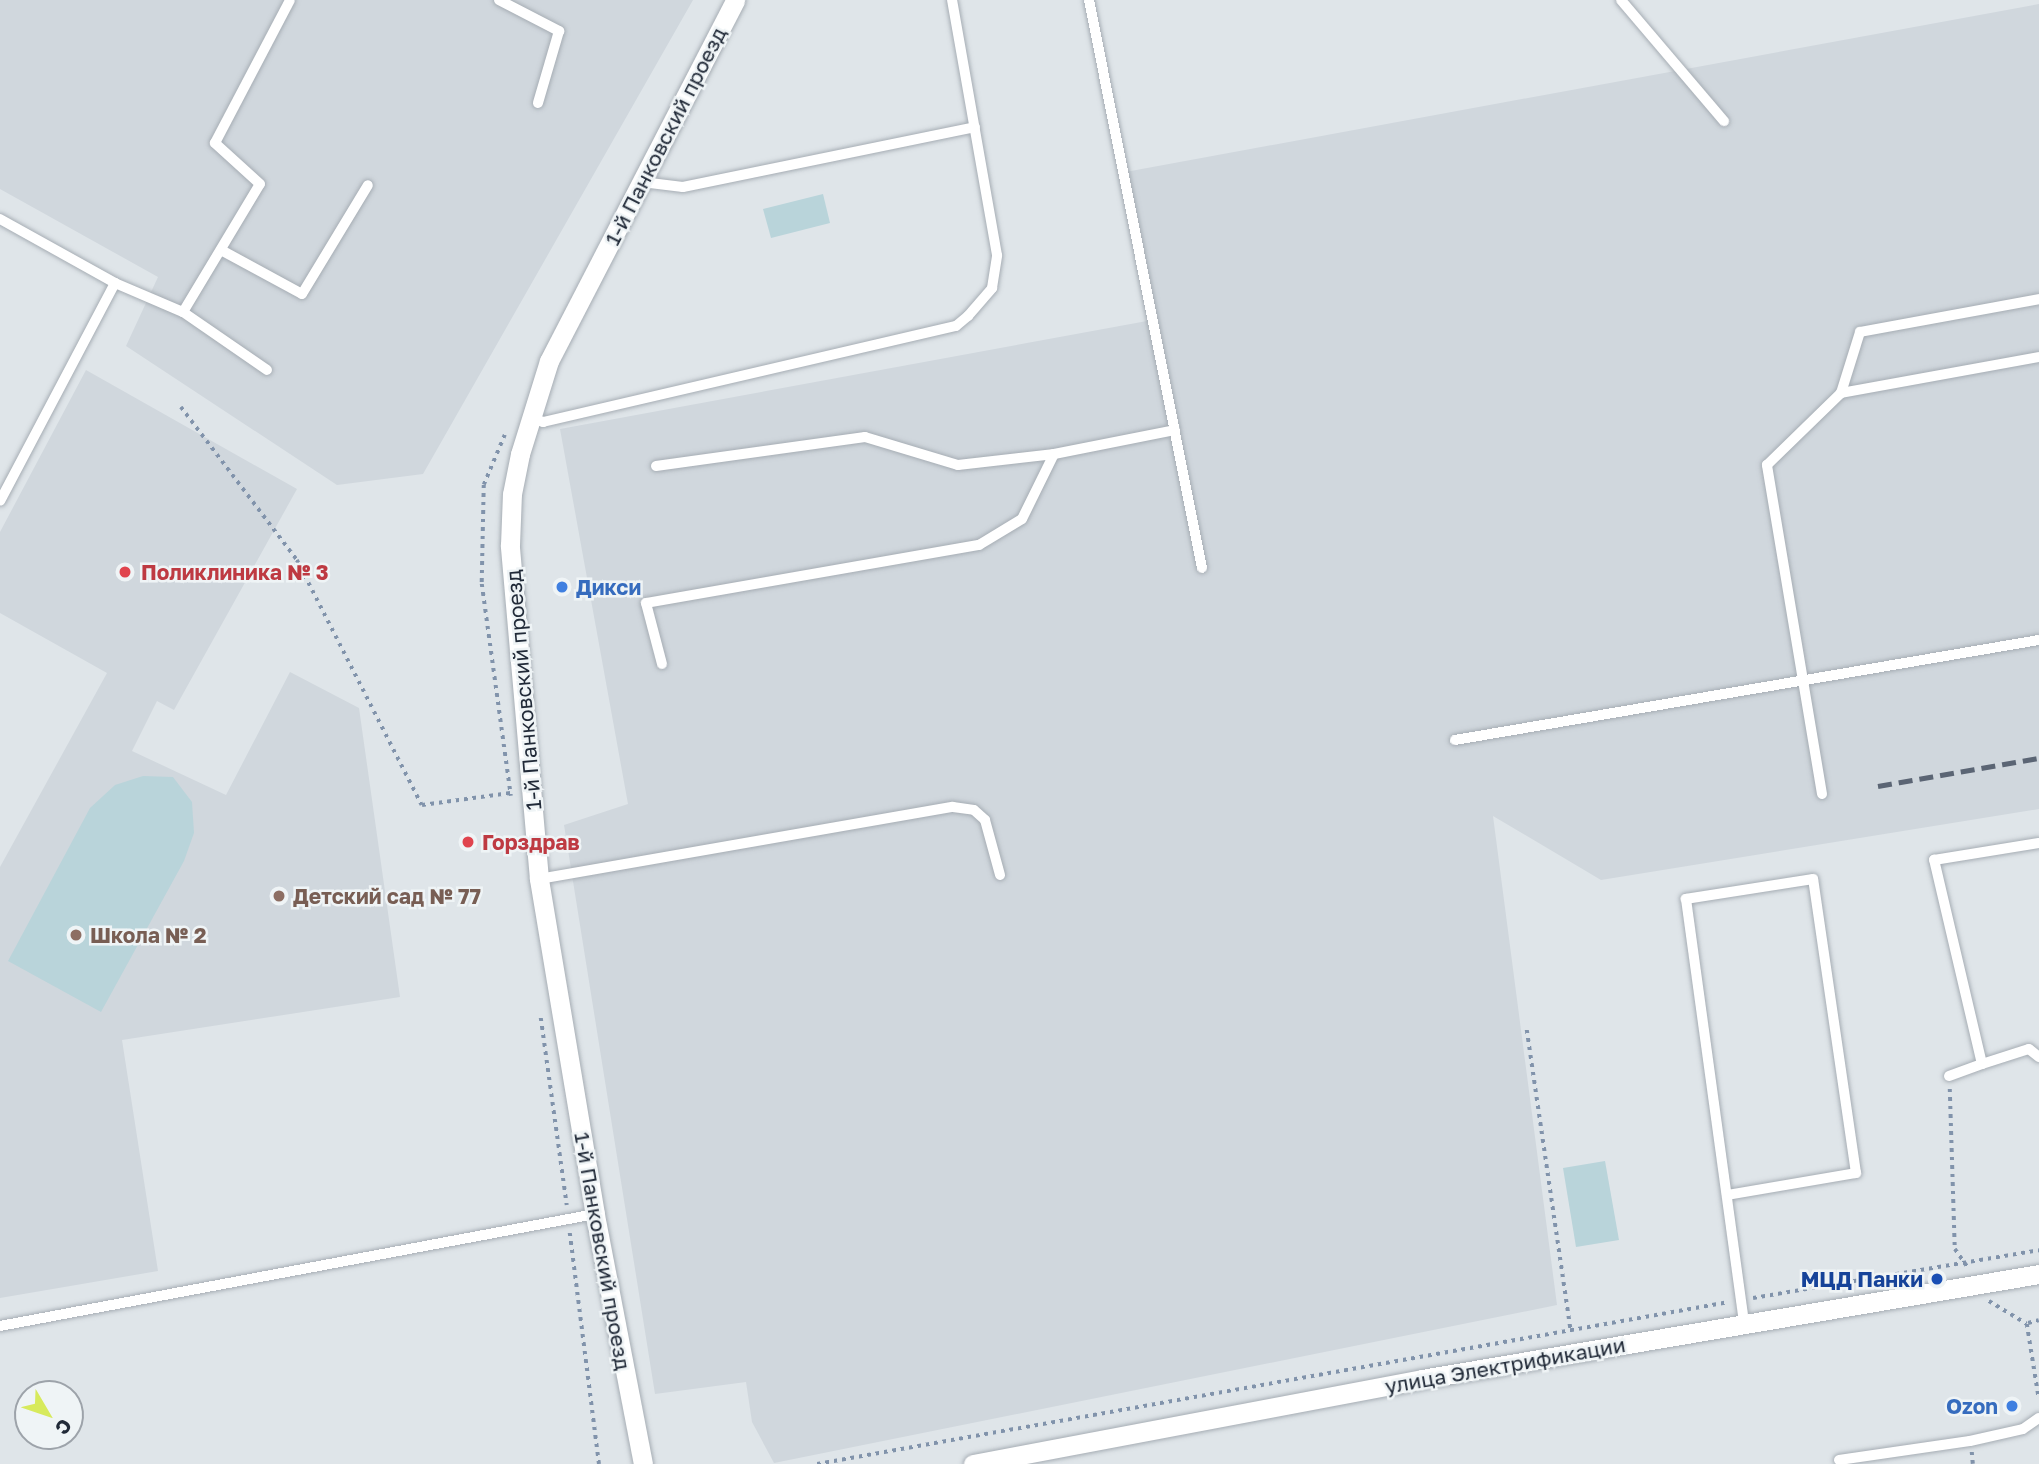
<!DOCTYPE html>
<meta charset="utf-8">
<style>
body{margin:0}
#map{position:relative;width:2039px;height:1464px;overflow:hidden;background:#dfe5e9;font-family:"Golos Text",sans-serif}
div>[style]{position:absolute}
.built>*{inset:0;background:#d0d7dd}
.green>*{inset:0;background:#b9d4da}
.path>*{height:3.5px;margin-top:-1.75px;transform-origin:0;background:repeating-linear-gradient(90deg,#8193ab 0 3.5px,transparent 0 8.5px)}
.roads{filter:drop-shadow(0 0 2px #a6adb4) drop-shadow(0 0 2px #a6adb4)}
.service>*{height:10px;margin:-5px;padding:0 5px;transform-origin:5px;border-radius:5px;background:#fff}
.tertiary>*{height:19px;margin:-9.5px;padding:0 9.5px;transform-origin:9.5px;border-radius:9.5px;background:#fff}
.secondary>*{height:19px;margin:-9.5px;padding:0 9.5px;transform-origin:9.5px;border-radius:9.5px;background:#fff}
.rail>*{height:5px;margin-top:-2.5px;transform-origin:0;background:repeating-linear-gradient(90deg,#5b6574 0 14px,transparent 0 21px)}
.dots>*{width:19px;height:19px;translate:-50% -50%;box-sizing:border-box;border:4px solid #eff4f6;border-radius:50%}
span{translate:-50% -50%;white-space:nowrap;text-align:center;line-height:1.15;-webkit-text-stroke:5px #eff4f6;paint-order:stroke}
.street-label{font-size:21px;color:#212a38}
.health-label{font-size:21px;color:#be3a42;font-weight:700}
.left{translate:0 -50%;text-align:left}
.shop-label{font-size:21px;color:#366cbe;font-weight:700}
.right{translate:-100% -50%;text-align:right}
.education-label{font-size:21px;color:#785e54;font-weight:700}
.transit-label{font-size:21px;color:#164399;font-weight:700}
.north{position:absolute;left:14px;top:1380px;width:70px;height:70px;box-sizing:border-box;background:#eff4f6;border:2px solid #9da3aa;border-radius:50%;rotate:129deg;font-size:19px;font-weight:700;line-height:28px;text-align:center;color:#212a38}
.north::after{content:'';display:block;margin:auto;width:24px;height:32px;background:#d7ea5c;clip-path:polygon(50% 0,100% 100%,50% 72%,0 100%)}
</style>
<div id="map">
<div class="built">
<div style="clip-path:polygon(0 0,693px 0,423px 474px,337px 485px,126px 346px,158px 277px,0 189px)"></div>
<div style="clip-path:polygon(2039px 4px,2039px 809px,1601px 880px,1493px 816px,1557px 1305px,774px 1463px,752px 1422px,746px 1382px,655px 1394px,564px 825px,628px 804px,560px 429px,1147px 321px,1120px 173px)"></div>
<div style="clip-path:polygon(86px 370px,297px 489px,174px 710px,157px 701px,132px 751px,226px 795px,290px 672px,359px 708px,400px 997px,122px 1040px,158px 1271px,0 1298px,0 867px,107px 673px,0 613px,0 532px)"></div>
</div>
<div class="green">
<div style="clip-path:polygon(823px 194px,830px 223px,771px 238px,763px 209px)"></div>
<div style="clip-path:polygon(143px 776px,173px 777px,192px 802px,194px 833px,184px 861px,101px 1012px,8px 961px,90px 808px,115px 785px)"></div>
<div style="clip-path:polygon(1605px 1161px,1619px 1240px,1576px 1247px,1563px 1168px)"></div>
</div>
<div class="path">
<div style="left:181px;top:407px;width:192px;rotate:52.8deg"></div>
<div style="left:297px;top:560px;width:275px;rotate:63deg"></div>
<div style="left:422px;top:805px;width:90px;rotate:-7.7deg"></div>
<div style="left:505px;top:435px;width:54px;rotate:112.8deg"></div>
<div style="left:484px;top:485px;width:99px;rotate:91.2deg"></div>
<div style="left:482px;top:584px;width:214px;rotate:82.2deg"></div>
<div style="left:541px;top:1018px;width:189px;rotate:82.1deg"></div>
<div style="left:1527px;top:1030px;width:303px;rotate:81.7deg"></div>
<div style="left:1950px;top:1089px;width:160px;rotate:88.2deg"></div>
<div style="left:1955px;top:1249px;width:24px;rotate:55deg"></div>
<div style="left:570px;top:1233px;width:233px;rotate:82.8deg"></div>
<div style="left:1753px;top:1298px;width:290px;rotate:-9.5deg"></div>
<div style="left:1989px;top:1301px;width:44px;rotate:31.2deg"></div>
<div style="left:2027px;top:1324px;width:76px;rotate:80.9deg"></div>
<div style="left:2028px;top:1323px;width:11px;rotate:-15deg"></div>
<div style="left:1972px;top:1452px;width:12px;rotate:85deg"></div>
<div style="left:817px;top:1464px;width:926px;rotate:-10.07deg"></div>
</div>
<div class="roads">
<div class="service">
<div style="left:499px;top:0;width:68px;rotate:27.3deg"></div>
<div style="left:559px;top:31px;width:75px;rotate:106.3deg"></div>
<div style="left:1089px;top:0;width:579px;rotate:78.75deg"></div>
<div style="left:1621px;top:0;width:159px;rotate:49.6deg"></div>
<div style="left:642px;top:182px;width:41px;rotate:7deg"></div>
<div style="left:683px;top:187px;width:298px;rotate:-11.6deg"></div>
<div style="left:0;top:219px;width:132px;rotate:29.1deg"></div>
<div style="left:115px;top:283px;width:246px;rotate:117.8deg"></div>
<div style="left:221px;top:250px;width:92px;rotate:28.5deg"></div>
<div style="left:302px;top:294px;width:127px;rotate:-58.8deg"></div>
<div style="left:115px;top:283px;width:74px;rotate:23.1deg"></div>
<div style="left:183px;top:312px;width:102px;rotate:34.6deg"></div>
<div style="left:183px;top:312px;width:149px;rotate:-59deg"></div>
<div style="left:260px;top:184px;width:61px;rotate:-137.7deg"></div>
<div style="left:215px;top:143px;width:161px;rotate:-62.3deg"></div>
<div style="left:1841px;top:393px;width:201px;rotate:-10.3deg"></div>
<div style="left:531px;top:418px;width:13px;rotate:18deg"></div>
<div style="left:543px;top:422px;width:424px;rotate:-13.1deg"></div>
<div style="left:956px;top:326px;width:16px;rotate:-40deg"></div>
<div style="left:968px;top:316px;width:37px;rotate:-49deg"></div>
<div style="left:992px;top:288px;width:33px;rotate:-81deg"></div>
<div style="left:997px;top:255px;width:259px;rotate:-100deg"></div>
<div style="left:656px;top:466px;width:211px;rotate:-7.9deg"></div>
<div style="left:865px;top:437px;width:97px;rotate:16.8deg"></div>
<div style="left:958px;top:465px;width:97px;rotate:-6.5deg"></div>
<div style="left:662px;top:664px;width:63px;rotate:-104.7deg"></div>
<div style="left:646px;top:603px;width:338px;rotate:-9.9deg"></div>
<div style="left:979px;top:545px;width:50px;rotate:-31.2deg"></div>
<div style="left:1022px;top:519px;width:72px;rotate:-63.8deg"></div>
<div style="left:1054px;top:454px;width:123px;rotate:-11.2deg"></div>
<div style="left:1455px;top:740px;width:592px;rotate:-9.72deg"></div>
<div style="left:1822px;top:794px;width:334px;rotate:-99.5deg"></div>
<div style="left:1767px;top:465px;width:103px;rotate:-44.2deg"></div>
<div style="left:1841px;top:393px;width:64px;rotate:-72.7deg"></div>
<div style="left:1860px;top:332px;width:182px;rotate:-10.4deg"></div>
<div style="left:539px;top:879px;width:420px;rotate:-9.9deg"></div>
<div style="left:953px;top:807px;width:21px;rotate:8deg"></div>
<div style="left:974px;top:810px;width:15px;rotate:42deg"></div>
<div style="left:985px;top:820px;width:57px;rotate:74.7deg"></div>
<div style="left:1982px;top:1064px;width:49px;rotate:-17.7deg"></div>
<div style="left:2029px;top:1049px;width:13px;rotate:39deg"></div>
<div style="left:1949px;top:1076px;width:35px;rotate:-20deg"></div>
<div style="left:1982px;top:1064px;width:210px;rotate:-103.2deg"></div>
<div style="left:1934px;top:860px;width:106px;rotate:-9.2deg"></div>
<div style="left:1727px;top:1195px;width:131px;rotate:-9.7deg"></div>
<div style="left:1856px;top:1173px;width:297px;rotate:-98.3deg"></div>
<div style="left:1813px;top:879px;width:129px;rotate:171.1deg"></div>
<div style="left:1686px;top:899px;width:429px;rotate:82.2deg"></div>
<div style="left:0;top:1326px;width:605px;rotate:-10.66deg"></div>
<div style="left:1839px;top:1460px;width:132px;rotate:-8.3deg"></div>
<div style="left:1970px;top:1441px;width:54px;rotate:-12.8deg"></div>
<div style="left:2023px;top:1429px;width:19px;rotate:-35deg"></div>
</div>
<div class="tertiary">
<div style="left:643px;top:1464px;width:255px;rotate:-100.9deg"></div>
<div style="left:595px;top:1214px;width:340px;rotate:-99.5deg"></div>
<div style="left:539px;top:879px;width:335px;rotate:-95deg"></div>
<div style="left:510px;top:545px;width:51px;rotate:-87.8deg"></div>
<div style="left:512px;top:494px;width:41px;rotate:-78.7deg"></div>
<div style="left:520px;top:454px;width:97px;rotate:-72.7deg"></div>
<div style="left:549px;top:361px;width:406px;rotate:-62.7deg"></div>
</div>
<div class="secondary">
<div style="left:973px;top:1464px;width:457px;rotate:-10.7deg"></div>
<div style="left:1422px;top:1379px;width:626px;rotate:-9.66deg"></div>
</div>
</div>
<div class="rail">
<div style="left:1878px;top:786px;width:163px;rotate:-9.9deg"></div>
</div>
<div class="dots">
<div style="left:125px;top:572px;background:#e0444e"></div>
<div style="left:562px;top:587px;background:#3f7fe0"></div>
<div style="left:468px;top:842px;background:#e0444e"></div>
<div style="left:279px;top:896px;background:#8d6e63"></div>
<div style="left:76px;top:935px;background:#8d6e63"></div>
<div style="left:1937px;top:1279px;background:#1a4fb4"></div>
<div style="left:2012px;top:1406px;background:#3f7fe0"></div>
</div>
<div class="street-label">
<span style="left:665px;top:136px;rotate:-63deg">1-й Панковский проезд</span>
<span style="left:523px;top:690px;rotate:-95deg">1-й Панковский проезд</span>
<span style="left:603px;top:1251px;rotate:80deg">1-й Панковский проезд</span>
<span style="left:1505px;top:1365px;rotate:-10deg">улица Электрификации</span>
</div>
<div class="health-label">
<span class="left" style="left:141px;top:572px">Поликлиника № 3</span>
<span class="left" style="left:482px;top:842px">Горздрав</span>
</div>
<div class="shop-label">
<span class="left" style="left:576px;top:587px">Дикси</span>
<span class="right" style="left:1998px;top:1406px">Ozon</span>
</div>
<div class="education-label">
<span class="left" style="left:293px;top:896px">Детский сад № 77</span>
<span class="left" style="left:90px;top:935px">Школа № 2</span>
</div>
<div class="transit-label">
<span class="right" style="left:1923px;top:1279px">МЦД Панки</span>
</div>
<div class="north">С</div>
</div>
